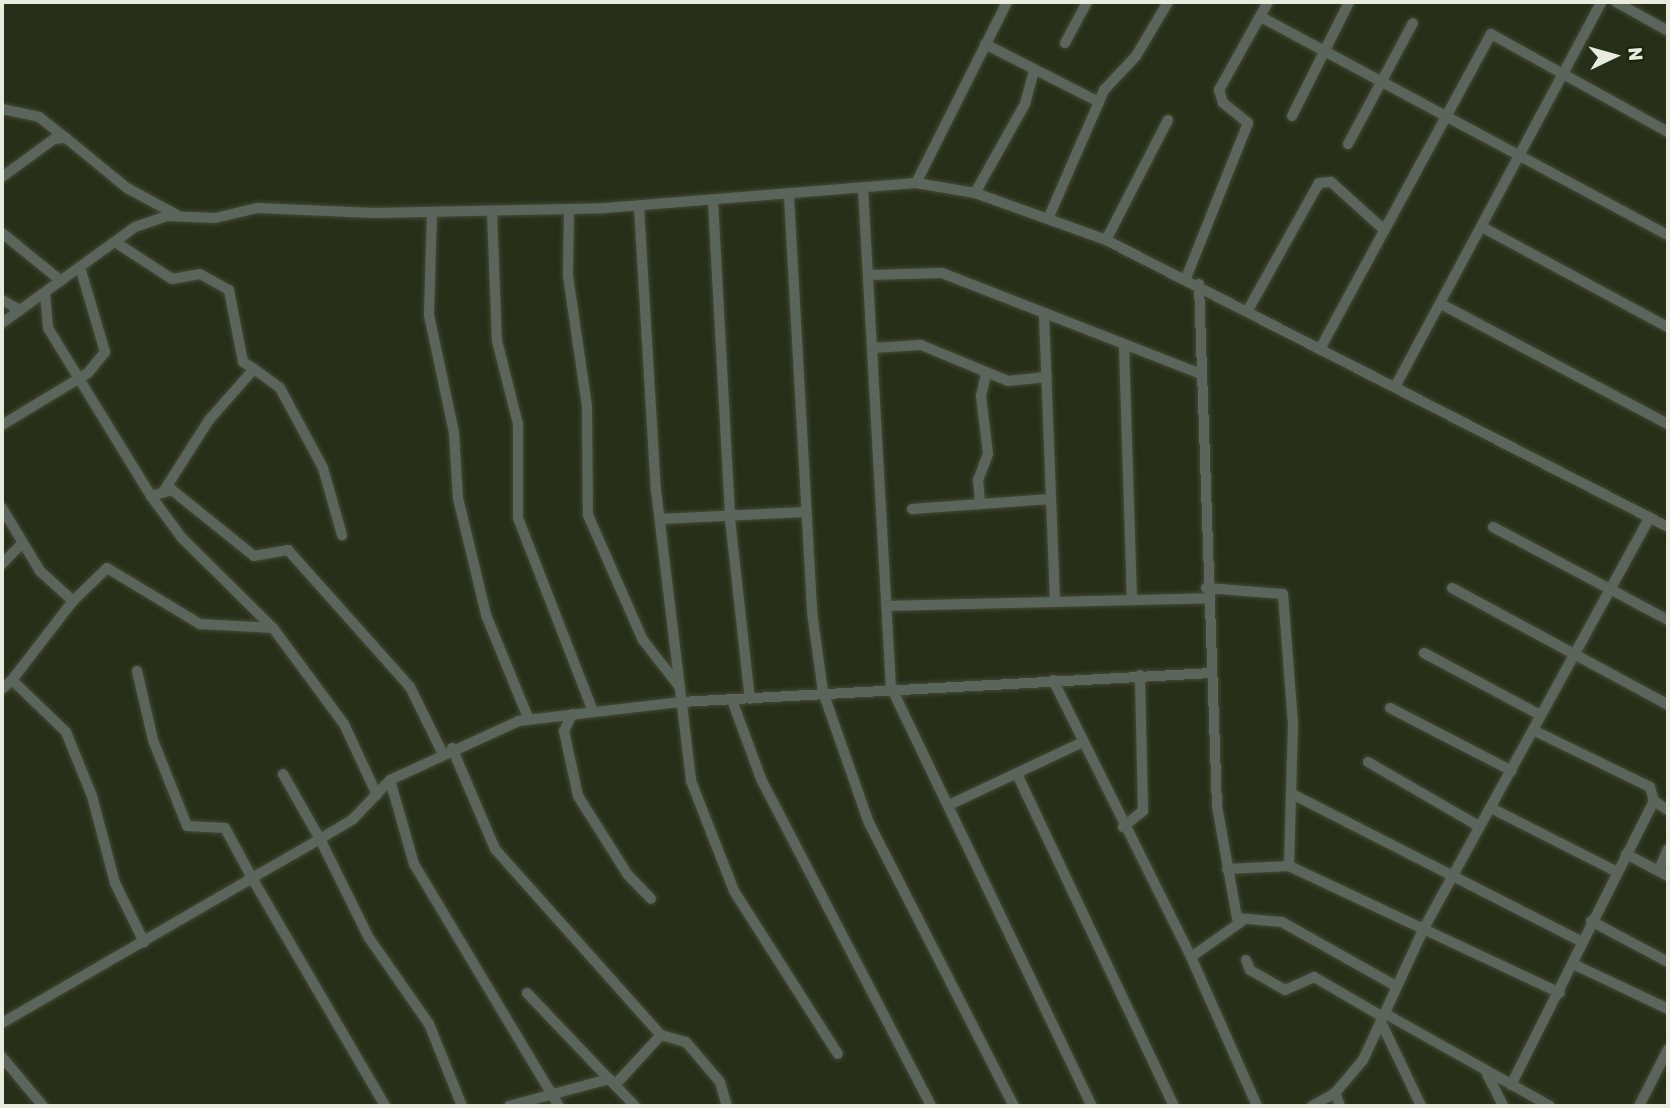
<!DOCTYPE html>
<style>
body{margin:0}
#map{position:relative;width:1670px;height:1108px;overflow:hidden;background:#282f18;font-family:Rubik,sans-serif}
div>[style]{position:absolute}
.roads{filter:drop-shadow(0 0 2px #434934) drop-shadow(0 0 2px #434934)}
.minor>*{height:10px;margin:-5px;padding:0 5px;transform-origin:5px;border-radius:5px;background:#5c655c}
span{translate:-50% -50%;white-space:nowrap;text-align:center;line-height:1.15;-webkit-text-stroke:5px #1e250e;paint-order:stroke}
.frame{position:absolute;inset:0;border:4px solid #e7ecde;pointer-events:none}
.north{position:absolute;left:1579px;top:21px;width:70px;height:70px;-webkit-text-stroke:5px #1e250e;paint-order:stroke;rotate:85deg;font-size:19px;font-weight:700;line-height:28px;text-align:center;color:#e7ecde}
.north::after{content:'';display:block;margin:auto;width:24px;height:32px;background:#e7ecde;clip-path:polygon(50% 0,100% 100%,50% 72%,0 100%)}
</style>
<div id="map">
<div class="roads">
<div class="minor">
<div style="left:1616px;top:2px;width:60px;rotate:29.1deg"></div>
<div style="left:1261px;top:17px;width:462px;rotate:28.2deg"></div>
<div style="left:1065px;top:43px;width:47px;rotate:-61.8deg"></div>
<div style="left:985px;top:44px;width:128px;rotate:27deg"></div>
<div style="left:2px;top:109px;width:38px;rotate:12deg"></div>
<div style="left:39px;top:117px;width:34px;rotate:38deg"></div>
<div style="left:1292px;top:116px;width:127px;rotate:-63.4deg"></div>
<div style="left:1348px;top:144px;width:137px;rotate:-61.8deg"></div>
<div style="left:2px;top:177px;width:64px;rotate:-36.2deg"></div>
<div style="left:54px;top:139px;width:12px;rotate:-5deg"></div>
<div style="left:66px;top:138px;width:79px;rotate:39.3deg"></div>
<div style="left:127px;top:188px;width:55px;rotate:28.4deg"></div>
<div style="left:916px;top:183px;width:203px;rotate:-63.3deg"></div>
<div style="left:863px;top:188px;width:500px;rotate:86.8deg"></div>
<div style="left:891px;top:687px;width:465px;rotate:64.4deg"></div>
<div style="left:975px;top:193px;width:102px;rotate:-60.7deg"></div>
<div style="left:1025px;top:104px;width:35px;rotate:-75deg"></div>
<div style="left:789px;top:197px;width:416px;rotate:86.8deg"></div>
<div style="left:812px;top:612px;width:81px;rotate:82.2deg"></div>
<div style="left:823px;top:692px;width:139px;rotate:70.7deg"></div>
<div style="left:869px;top:823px;width:318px;rotate:62.9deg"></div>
<div style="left:713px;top:201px;width:318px;rotate:86.9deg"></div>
<div style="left:730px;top:519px;width:181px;rotate:83.7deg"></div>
<div style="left:639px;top:207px;width:284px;rotate:86.6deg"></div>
<div style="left:656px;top:490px;width:293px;rotate:83.1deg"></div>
<div style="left:691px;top:781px;width:118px;rotate:68.6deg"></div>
<div style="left:734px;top:891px;width:193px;rotate:57.5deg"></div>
<div style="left:569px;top:209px;width:67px;rotate:90.9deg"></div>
<div style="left:568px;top:276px;width:132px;rotate:81.7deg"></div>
<div style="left:587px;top:407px;width:108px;rotate:89.5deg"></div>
<div style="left:588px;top:515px;width:137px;rotate:66.3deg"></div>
<div style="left:643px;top:640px;width:58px;rotate:52deg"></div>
<div style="left:432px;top:212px;width:103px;rotate:91.7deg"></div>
<div style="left:429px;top:315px;width:121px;rotate:78deg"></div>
<div style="left:454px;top:433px;width:65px;rotate:86.5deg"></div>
<div style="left:458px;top:498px;width:120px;rotate:76.5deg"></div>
<div style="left:486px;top:615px;width:113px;rotate:67.7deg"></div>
<div style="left:492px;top:212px;width:129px;rotate:87.8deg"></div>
<div style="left:497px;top:341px;width:86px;rotate:75.8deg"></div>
<div style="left:518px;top:424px;width:94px;rotate:90deg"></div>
<div style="left:518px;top:518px;width:207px;rotate:68.8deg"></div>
<div style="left:1048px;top:219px;width:141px;rotate:-66.5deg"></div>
<div style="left:1104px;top:90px;width:47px;rotate:-46.7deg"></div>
<div style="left:1136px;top:56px;width:63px;rotate:-59.3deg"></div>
<div style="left:1482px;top:227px;width:211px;rotate:28.3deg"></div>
<div style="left:2px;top:233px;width:76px;rotate:39.1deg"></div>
<div style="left:1106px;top:240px;width:135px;rotate:-62.7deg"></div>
<div style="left:115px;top:242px;width:68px;rotate:33deg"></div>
<div style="left:172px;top:279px;width:28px;rotate:-10deg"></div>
<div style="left:200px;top:274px;width:33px;rotate:29deg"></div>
<div style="left:229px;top:290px;width:73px;rotate:79deg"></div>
<div style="left:243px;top:362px;width:13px;rotate:32deg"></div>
<div style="left:869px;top:275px;width:73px;rotate:-1.6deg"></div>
<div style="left:942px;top:273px;width:275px;rotate:21.3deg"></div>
<div style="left:1186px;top:278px;width:167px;rotate:-68.2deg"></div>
<div style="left:1248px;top:123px;width:32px;rotate:-141deg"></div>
<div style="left:1223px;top:103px;width:14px;rotate:-107deg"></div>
<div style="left:1219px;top:90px;width:101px;rotate:-60.9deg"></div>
<div style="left:1199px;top:284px;width:522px;rotate:88.03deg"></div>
<div style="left:1217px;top:806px;width:114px;rotate:79.9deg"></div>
<div style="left:1237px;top:918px;width:45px;rotate:5.1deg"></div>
<div style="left:1282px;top:922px;width:131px;rotate:29.3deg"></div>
<div style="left:45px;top:293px;width:35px;rotate:85deg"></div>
<div style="left:48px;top:328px;width:197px;rotate:58.5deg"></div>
<div style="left:151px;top:496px;width:22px;rotate:-16deg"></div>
<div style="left:172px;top:490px;width:105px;rotate:38.8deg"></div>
<div style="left:254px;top:556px;width:35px;rotate:-10deg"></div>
<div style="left:288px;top:550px;width:183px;rotate:48.3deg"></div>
<div style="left:410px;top:687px;width:72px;rotate:63.8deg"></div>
<div style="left:2px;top:300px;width:21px;rotate:29deg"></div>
<div style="left:1441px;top:304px;width:257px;rotate:27.9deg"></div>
<div style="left:1248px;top:310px;width:145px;rotate:-60.8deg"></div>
<div style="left:1319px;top:183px;width:12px;rotate:-5deg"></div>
<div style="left:1331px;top:182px;width:69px;rotate:42deg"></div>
<div style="left:1044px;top:315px;width:286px;rotate:87.8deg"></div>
<div style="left:2px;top:323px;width:164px;rotate:-35.8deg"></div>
<div style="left:135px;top:227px;width:34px;rotate:-19deg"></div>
<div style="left:167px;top:216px;width:48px;rotate:2.4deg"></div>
<div style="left:215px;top:218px;width:43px;rotate:-13.4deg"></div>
<div style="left:257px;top:208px;width:117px;rotate:2.4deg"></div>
<div style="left:374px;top:213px;width:231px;rotate:-1.2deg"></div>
<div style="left:605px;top:208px;width:312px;rotate:-4.6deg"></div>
<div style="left:916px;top:183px;width:60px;rotate:9.6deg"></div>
<div style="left:975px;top:193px;width:139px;rotate:19.7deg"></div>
<div style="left:1106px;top:240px;width:631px;rotate:27.05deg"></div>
<div style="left:1124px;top:346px;width:251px;rotate:88.2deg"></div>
<div style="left:1321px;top:347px;width:356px;rotate:-61.5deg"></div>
<div style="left:1491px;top:34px;width:202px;rotate:29deg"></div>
<div style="left:873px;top:348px;width:48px;rotate:-3.6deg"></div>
<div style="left:921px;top:345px;width:94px;rotate:22.5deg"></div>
<div style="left:1008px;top:381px;width:39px;rotate:-6deg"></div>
<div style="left:1396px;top:385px;width:434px;rotate:-61.8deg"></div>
<div style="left:2px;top:425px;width:100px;rotate:-31.2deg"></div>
<div style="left:88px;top:373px;width:27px;rotate:-51deg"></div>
<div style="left:105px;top:352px;width:89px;rotate:-106.4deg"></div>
<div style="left:165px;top:489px;width:82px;rotate:-57.5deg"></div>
<div style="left:209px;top:420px;width:68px;rotate:-48.6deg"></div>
<div style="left:254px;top:369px;width:32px;rotate:36deg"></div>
<div style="left:280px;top:388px;width:91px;rotate:61.7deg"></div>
<div style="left:323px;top:468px;width:70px;rotate:74.2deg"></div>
<div style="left:151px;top:496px;width:52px;rotate:53.6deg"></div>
<div style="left:182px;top:538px;width:128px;rotate:44.7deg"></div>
<div style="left:980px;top:502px;width:22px;rotate:-95deg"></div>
<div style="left:978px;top:480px;width:28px;rotate:-69deg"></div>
<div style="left:988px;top:454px;width:58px;rotate:-96.9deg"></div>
<div style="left:981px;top:396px;width:22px;rotate:-77deg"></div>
<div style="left:2px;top:508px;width:74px;rotate:58.9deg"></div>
<div style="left:40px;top:571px;width:45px;rotate:42.3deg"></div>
<div style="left:73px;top:601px;width:100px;rotate:127.7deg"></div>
<div style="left:912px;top:509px;width:139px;rotate:-4.1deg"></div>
<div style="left:660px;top:519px;width:145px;rotate:-2.8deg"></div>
<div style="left:1493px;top:527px;width:198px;rotate:28deg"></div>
<div style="left:2px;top:564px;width:28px;rotate:-46deg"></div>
<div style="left:1206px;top:588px;width:77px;rotate:4.5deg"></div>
<div style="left:1283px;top:594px;width:129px;rotate:85.6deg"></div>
<div style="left:1293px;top:723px;width:143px;rotate:91.6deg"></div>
<div style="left:1289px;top:866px;width:299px;rotate:25.1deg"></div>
<div style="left:1452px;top:588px;width:246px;rotate:28.4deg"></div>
<div style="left:73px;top:601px;width:47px;rotate:-44.1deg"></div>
<div style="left:107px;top:568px;width:109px;rotate:31.1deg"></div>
<div style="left:200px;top:624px;width:73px;rotate:3.1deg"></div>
<div style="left:273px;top:628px;width:119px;rotate:53.5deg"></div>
<div style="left:344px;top:724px;width:78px;rotate:65.1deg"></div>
<div style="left:889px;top:606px;width:317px;rotate:-1.4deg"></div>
<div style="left:1424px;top:653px;width:132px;rotate:28.1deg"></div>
<div style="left:137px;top:671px;width:71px;rotate:76.9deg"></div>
<div style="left:153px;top:740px;width:92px;rotate:68.4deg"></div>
<div style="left:187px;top:826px;width:38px;rotate:3deg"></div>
<div style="left:225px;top:828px;width:57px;rotate:61.6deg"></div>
<div style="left:252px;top:878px;width:78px;rotate:-29.8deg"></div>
<div style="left:320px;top:839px;width:110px;rotate:63.7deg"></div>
<div style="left:369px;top:938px;width:105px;rotate:55.1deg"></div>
<div style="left:429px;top:1024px;width:88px;rotate:68.1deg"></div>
<div style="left:1053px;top:680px;width:309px;rotate:63.5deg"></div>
<div style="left:1191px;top:957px;width:163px;rotate:66.1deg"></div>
<div style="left:2px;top:689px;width:13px;rotate:-42deg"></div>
<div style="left:12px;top:680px;width:75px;rotate:43.9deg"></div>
<div style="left:66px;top:732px;width:69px;rotate:67.9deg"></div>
<div style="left:92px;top:796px;width:90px;rotate:75.2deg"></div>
<div style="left:115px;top:883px;width:66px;rotate:63.8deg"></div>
<div style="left:732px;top:700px;width:84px;rotate:69.8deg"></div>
<div style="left:761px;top:779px;width:369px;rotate:62.5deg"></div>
<div style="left:1390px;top:708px;width:137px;rotate:27.3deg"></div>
<div style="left:572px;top:714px;width:19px;rotate:115deg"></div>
<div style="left:564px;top:731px;width:66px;rotate:77.8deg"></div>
<div style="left:578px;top:796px;width:93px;rotate:57.7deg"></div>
<div style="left:628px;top:875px;width:33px;rotate:46deg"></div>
<div style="left:452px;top:748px;width:110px;rotate:66.9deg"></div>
<div style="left:495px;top:849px;width:249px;rotate:48.3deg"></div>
<div style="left:661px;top:1035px;width:26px;rotate:16deg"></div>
<div style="left:686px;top:1042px;width:52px;rotate:49.6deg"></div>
<div style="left:720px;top:1082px;width:25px;rotate:74deg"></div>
<div style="left:1368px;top:762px;width:129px;rotate:30.1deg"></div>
<div style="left:283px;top:774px;width:75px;rotate:60.4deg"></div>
<div style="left:320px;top:839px;width:39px;rotate:-31deg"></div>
<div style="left:353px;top:819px;width:54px;rotate:-46.5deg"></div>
<div style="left:390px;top:780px;width:142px;rotate:-24.6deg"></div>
<div style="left:519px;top:721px;width:163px;rotate:-6.7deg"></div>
<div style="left:681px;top:702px;width:531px;rotate:-3.13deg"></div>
<div style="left:1017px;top:774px;width:367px;rotate:64.7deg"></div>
<div style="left:390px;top:780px;width:87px;rotate:74.1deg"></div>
<div style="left:414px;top:864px;width:282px;rotate:59.1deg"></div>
<div style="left:1294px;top:795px;width:322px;rotate:27deg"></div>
<div style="left:1654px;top:801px;width:17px;rotate:33deg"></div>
<div style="left:949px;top:805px;width:148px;rotate:-25.2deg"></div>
<div style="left:1491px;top:808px;width:141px;rotate:26.9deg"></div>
<div style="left:1123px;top:827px;width:26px;rotate:-39deg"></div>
<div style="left:1143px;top:811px;width:136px;rotate:-91.3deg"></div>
<div style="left:1626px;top:854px;width:47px;rotate:27.6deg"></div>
<div style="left:1227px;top:869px;width:62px;rotate:-2.8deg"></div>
<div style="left:1659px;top:870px;width:23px;rotate:-67deg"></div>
<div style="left:1591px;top:921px;width:87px;rotate:28deg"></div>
<div style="left:1191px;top:957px;width:61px;rotate:-35deg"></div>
<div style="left:1246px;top:960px;width:11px;rotate:68deg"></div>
<div style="left:1250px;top:970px;width:40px;rotate:29.7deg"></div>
<div style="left:1285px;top:990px;width:32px;rotate:-24deg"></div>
<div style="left:1314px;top:977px;width:80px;rotate:30.1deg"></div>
<div style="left:1573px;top:964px;width:105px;rotate:25.3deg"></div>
<div style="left:527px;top:993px;width:119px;rotate:46.4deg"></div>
<div style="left:1384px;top:1013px;width:190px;rotate:29.3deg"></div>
<div style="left:1381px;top:1022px;width:93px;rotate:64.5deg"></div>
<div style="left:2px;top:1023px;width:289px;rotate:-30.1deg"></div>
<div style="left:252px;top:878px;width:264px;rotate:59.7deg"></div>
<div style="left:2px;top:1057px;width:64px;rotate:50.1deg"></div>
<div style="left:1487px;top:1074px;width:36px;rotate:63deg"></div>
<div style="left:615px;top:1085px;width:68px;rotate:-47.4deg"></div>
<div style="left:1511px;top:1085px;width:318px;rotate:-63.3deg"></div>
<div style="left:1654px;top:801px;width:15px;rotate:-106deg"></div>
<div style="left:1650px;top:787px;width:128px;rotate:-154deg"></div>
<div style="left:1335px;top:1093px;width:14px;rotate:69deg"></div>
<div style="left:509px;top:1106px;width:104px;rotate:-15.1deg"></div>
<div style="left:609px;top:1079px;width:37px;rotate:46deg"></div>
<div style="left:1312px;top:1106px;width:26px;rotate:-29deg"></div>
<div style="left:1335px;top:1093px;width:43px;rotate:-49.7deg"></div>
<div style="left:1363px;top:1060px;width:145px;rotate:-65.2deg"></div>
<div style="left:1424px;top:928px;width:468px;rotate:-61.2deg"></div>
<div style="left:1639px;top:1106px;width:64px;rotate:-63deg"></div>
</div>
</div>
<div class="frame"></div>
<div class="north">N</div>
</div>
